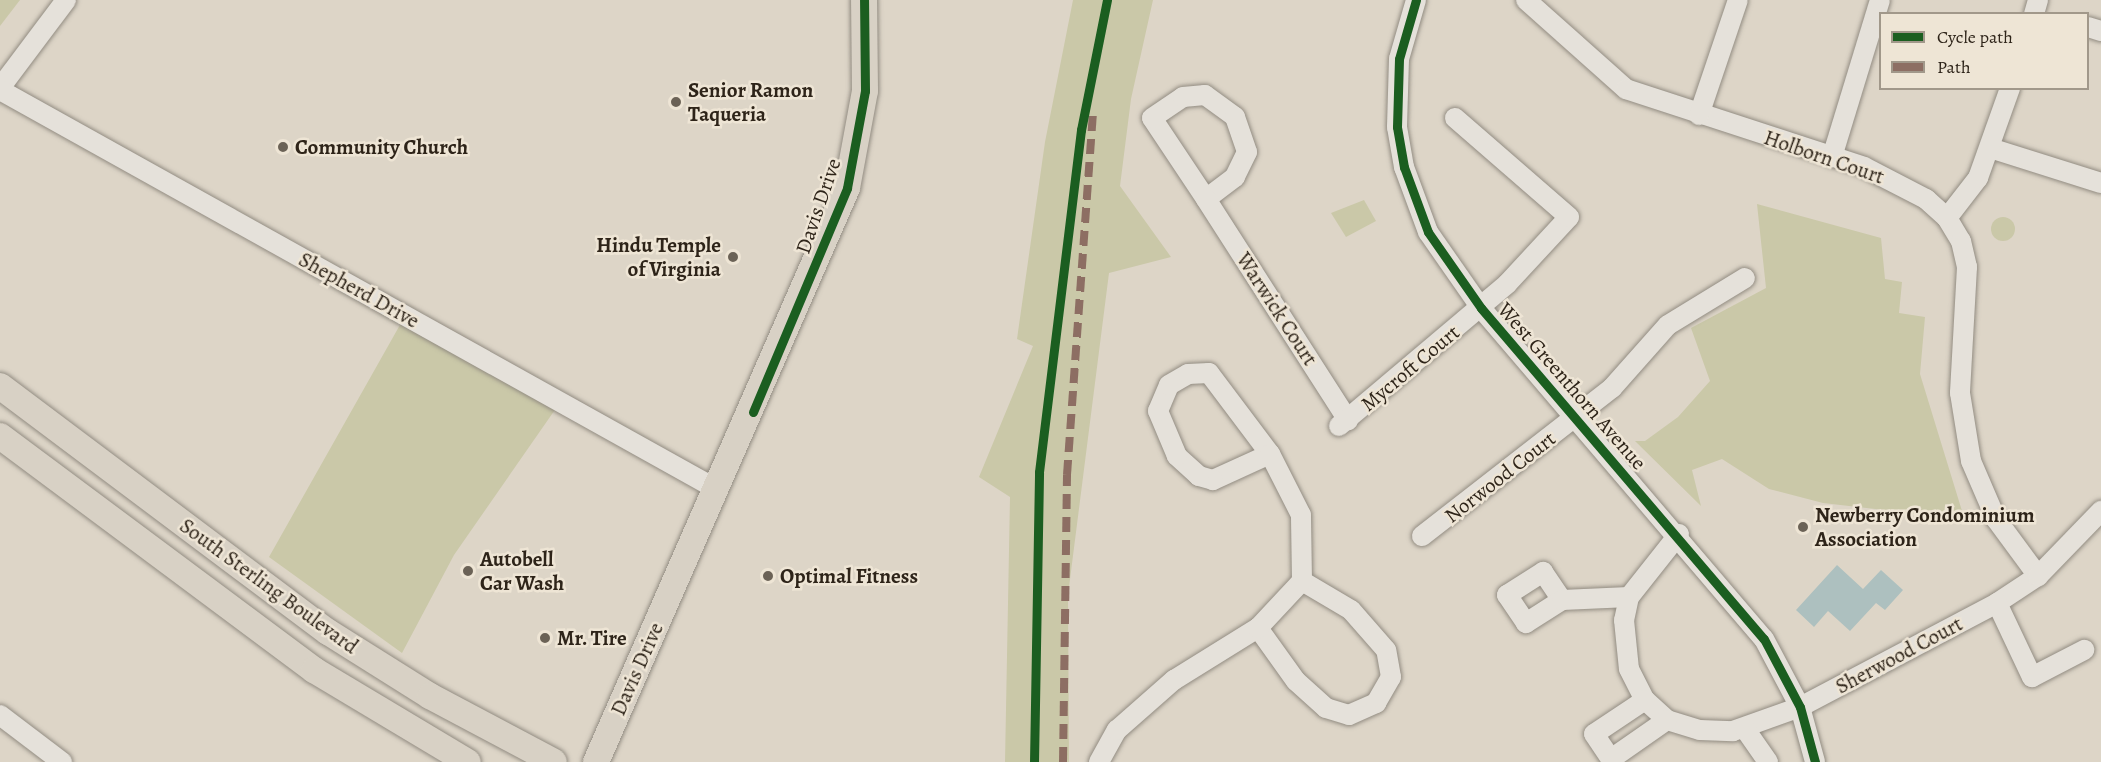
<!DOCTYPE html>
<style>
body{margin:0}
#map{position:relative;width:2101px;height:762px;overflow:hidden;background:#ddd5c7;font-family:Alegreya,serif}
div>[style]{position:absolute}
.green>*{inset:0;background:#cac8a8}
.round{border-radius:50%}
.water>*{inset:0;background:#adc0bf}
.roads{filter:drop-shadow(0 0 2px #928c82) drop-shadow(0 0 2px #928c82)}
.minor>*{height:20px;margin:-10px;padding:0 10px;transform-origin:10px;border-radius:10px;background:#e5e1da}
.major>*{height:26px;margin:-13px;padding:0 13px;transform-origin:13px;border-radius:13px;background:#d8d1c5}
.quiet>*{height:8px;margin-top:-4px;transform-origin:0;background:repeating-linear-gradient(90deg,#8d6e63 0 15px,transparent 0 23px)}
.cycleway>*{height:9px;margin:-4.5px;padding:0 4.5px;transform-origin:4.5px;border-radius:4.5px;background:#1b5e20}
.dots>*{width:16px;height:16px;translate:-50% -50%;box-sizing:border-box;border:3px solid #eee5d5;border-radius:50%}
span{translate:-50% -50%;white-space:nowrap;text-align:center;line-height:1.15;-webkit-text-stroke:5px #eee5d5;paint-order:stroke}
.poi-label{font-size:21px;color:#2e2419;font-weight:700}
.left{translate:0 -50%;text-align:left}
.right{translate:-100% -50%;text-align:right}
.street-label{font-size:21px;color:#2e2419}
.legend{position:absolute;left:1879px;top:12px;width:210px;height:78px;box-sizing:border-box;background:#eee5d5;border:2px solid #a1988a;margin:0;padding:8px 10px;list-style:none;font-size:18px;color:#2e2419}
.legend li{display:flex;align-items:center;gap:12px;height:30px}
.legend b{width:30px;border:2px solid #a1988a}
</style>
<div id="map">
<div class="green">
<div style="clip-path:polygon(0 0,20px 0,0 26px)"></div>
<div style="clip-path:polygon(1073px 0,1153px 0,1131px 99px,1120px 186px,1171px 257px,1109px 273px,1068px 595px,1069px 762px,1005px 762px,1010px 497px,979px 477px,1033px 346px,1017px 339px,1045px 142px)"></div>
<div style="clip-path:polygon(1364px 200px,1376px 221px,1346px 237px,1331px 213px)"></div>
<div style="clip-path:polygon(1757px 204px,1881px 238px,1885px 279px,1902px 282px,1899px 313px,1925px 317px,1920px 374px,1962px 511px,1971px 520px,1823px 503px,1769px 489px,1722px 459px,1692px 470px,1701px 506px,1635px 441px,1645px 441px,1678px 417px,1710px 381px,1691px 328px,1766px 288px)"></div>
<div class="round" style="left:1991px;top:217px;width:24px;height:24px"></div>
<div style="clip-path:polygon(405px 316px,559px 404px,454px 555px,402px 653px,269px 557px)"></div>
</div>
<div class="water">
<div style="clip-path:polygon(1837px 565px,1863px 589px,1881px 570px,1903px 590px,1885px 610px,1876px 603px,1850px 631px,1828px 611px,1814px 627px,1796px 610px)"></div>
</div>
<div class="roads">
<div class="minor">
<div style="left:1416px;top:0;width:61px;rotate:106.1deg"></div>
<div style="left:1399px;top:59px;width:68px;rotate:91.7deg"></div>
<div style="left:1397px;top:127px;width:41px;rotate:80.1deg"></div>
<div style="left:1404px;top:167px;width:69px;rotate:69.7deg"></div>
<div style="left:1428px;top:232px;width:93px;rotate:55.1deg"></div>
<div style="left:1481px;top:308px;width:435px;rotate:49.5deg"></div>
<div style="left:1764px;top:639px;width:77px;rotate:62.1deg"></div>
<div style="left:1800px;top:707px;width:57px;rotate:74.7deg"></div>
<div style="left:1526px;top:0;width:134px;rotate:41.7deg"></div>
<div style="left:1626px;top:89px;width:250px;rotate:18.1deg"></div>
<div style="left:1864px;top:167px;width:70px;rotate:27.3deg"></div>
<div style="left:1926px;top:199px;width:28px;rotate:42deg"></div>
<div style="left:1947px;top:218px;width:27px;rotate:59deg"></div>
<div style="left:1961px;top:241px;width:27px;rotate:77deg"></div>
<div style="left:1967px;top:267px;width:126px;rotate:93.2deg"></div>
<div style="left:1960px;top:393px;width:69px;rotate:80.8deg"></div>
<div style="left:1971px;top:461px;width:63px;rotate:66.7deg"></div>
<div style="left:1996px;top:519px;width:71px;rotate:53.6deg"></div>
<div style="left:2034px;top:14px;width:15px;rotate:-74deg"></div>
<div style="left:2088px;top:27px;width:14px;rotate:17deg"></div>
<div style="left:0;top:88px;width:110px;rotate:-53.1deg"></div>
<div style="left:0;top:90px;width:822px;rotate:29.12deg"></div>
<div style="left:1205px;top:95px;width:37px;rotate:36deg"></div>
<div style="left:1235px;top:117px;width:37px;rotate:71deg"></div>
<div style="left:1247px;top:152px;width:28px;rotate:116deg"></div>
<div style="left:1235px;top:177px;width:36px;rotate:143deg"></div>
<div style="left:1206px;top:199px;width:97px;rotate:-123.7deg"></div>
<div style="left:1152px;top:118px;width:37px;rotate:-34deg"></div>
<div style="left:1183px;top:97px;width:22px;rotate:-5deg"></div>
<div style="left:1699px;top:115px;width:121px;rotate:-71.3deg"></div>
<div style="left:1990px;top:148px;width:116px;rotate:17.5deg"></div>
<div style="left:1832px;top:157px;width:164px;rotate:-73deg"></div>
<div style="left:1206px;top:199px;width:263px;rotate:57.3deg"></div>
<div style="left:1947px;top:218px;width:51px;rotate:-52.2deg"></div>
<div style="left:1978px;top:178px;width:96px;rotate:-70.4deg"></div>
<div style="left:1209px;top:373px;width:101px;rotate:53deg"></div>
<div style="left:1270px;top:454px;width:63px;rotate:155.5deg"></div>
<div style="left:1213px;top:480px;width:15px;rotate:-164deg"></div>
<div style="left:1199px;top:476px;width:30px;rotate:-138deg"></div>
<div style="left:1177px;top:456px;width:49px;rotate:-112.9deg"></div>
<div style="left:1158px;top:411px;width:28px;rotate:-67deg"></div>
<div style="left:1169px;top:385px;width:22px;rotate:-30deg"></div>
<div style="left:1188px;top:374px;width:21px;rotate:-3deg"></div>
<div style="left:1339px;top:426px;width:220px;rotate:-40.2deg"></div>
<div style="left:1507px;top:284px;width:91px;rotate:-47.2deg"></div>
<div style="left:1569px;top:217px;width:151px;rotate:-139deg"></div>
<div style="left:1679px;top:534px;width:80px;rotate:128.4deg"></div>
<div style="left:1629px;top:597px;width:24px;rotate:102deg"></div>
<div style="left:1624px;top:620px;width:49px;rotate:84.2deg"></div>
<div style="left:1629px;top:669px;width:35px;rotate:63deg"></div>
<div style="left:1645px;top:700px;width:30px;rotate:42deg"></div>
<div style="left:1667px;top:720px;width:34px;rotate:17deg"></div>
<div style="left:1700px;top:730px;width:33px;rotate:2deg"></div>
<div style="left:1733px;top:731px;width:71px;rotate:-19.7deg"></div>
<div style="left:1800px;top:707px;width:223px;rotate:-27.8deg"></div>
<div style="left:1997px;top:603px;width:49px;rotate:-33.4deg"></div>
<div style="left:2038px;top:576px;width:91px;rotate:-45.9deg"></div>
<div style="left:1422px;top:536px;width:241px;rotate:-37.9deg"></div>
<div style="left:1612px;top:388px;width:84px;rotate:-48.4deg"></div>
<div style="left:1668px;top:325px;width:90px;rotate:-31.4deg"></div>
<div style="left:1543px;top:572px;width:34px;rotate:56deg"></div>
<div style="left:1562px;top:600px;width:43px;rotate:147.4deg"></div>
<div style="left:1526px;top:623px;width:34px;rotate:-124deg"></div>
<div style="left:1507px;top:595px;width:43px;rotate:-32.6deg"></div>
<div style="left:1562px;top:600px;width:67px;rotate:-2.6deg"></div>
<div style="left:1997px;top:603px;width:82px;rotate:64.7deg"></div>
<div style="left:2032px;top:677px;width:59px;rotate:-27.4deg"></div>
<div style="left:1258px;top:628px;width:65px;rotate:54.4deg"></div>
<div style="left:1296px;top:681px;width:40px;rotate:42deg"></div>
<div style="left:1326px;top:708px;width:24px;rotate:17deg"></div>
<div style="left:1349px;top:715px;width:30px;rotate:-24deg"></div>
<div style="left:1376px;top:703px;width:30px;rotate:-60deg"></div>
<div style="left:1391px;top:677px;width:27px;rotate:-100deg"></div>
<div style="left:1386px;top:650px;width:53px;rotate:-131.2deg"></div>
<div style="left:1351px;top:610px;width:57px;rotate:-149.4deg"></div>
<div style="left:1645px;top:700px;width:61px;rotate:146.3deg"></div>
<div style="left:1594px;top:734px;width:30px;rotate:56deg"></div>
<div style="left:1611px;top:759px;width:68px;rotate:-34.9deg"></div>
<div style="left:0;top:715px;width:78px;rotate:37.2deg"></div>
<div style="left:1745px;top:729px;width:40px;rotate:55.1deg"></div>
<div style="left:1099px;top:762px;width:37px;rotate:-61deg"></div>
<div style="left:1117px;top:730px;width:76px;rotate:-41.3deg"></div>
<div style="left:1174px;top:680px;width:99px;rotate:-31.8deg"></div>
<div style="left:1258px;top:628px;width:64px;rotate:-46.9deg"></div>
<div style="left:1302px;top:581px;width:66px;rotate:-90.9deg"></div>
<div style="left:1301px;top:515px;width:68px;rotate:-116.9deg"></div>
</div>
<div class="major">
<div style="left:0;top:386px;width:410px;rotate:36.9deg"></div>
<div style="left:328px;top:632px;width:120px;rotate:32.1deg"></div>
<div style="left:430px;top:696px;width:140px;rotate:28deg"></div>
<div style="left:0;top:436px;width:392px;rotate:36.7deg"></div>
<div style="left:314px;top:670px;width:179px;rotate:30.9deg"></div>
<div style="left:596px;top:762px;width:626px;rotate:-66.38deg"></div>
<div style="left:847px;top:188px;width:99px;rotate:-79.5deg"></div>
<div style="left:865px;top:91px;width:91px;rotate:-90.6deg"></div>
</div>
</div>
<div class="quiet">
<div style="left:1063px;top:762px;width:287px;rotate:-89.2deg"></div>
<div style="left:1067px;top:475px;width:367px;rotate:-85.9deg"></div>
</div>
<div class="cycleway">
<div style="left:1416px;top:0;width:61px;rotate:106.1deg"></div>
<div style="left:1399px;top:59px;width:68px;rotate:91.7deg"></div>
<div style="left:1397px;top:127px;width:41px;rotate:80.1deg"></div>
<div style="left:1404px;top:167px;width:69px;rotate:69.7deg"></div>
<div style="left:1428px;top:232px;width:93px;rotate:55.1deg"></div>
<div style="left:1481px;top:308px;width:435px;rotate:49.5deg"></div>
<div style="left:1764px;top:639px;width:77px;rotate:62.1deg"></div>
<div style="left:1800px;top:707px;width:57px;rotate:74.7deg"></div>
<div style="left:753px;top:412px;width:243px;rotate:-67.2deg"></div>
<div style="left:847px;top:188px;width:99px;rotate:-79.5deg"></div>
<div style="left:865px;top:91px;width:91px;rotate:-90.6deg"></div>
<div style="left:1034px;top:762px;width:290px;rotate:-89deg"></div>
<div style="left:1039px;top:472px;width:345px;rotate:-83deg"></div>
<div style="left:1081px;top:130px;width:133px;rotate:-78.7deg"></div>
</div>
<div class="dots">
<div style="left:676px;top:102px;background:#6b6256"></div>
<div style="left:283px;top:147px;background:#6b6256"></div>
<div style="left:733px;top:257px;background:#6b6256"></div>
<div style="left:1803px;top:527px;background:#6b6256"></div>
<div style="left:468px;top:571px;background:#6b6256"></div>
<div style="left:768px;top:576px;background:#6b6256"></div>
<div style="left:545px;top:638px;background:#6b6256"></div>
</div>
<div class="poi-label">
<span class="left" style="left:688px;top:102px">Senior Ramon<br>Taqueria</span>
<span class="left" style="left:295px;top:147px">Community Church</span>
<span class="right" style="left:721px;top:257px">Hindu Temple<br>of Virginia</span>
<span class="left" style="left:1815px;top:527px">Newberry Condominium<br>Association</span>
<span class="left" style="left:480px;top:571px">Autobell<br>Car Wash</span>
<span class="left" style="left:780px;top:576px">Optimal Fitness</span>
<span class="left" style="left:557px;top:638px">Mr. Tire</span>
</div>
<div class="street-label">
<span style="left:1824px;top:157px;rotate:19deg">Holborn Court</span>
<span style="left:818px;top:206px;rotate:-71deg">Davis Drive</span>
<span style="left:359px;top:290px;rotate:29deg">Shepherd Drive</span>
<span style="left:1277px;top:309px;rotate:57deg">Warwick Court</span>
<span style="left:1410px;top:368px;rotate:-40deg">Mycroft Court</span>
<span style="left:1572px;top:386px;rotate:49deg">West Greenthorn Avenue</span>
<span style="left:1500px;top:477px;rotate:-38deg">Norwood Court</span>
<span style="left:269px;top:586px;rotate:36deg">South Sterling Boulevard</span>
<span style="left:1899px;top:655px;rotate:-28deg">Sherwood Court</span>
<span style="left:637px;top:669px;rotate:-66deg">Davis Drive</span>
</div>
<ul class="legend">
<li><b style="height:8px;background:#1b5e20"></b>Cycle path</li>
<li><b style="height:8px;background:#8d6e63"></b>Path</li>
</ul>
</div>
